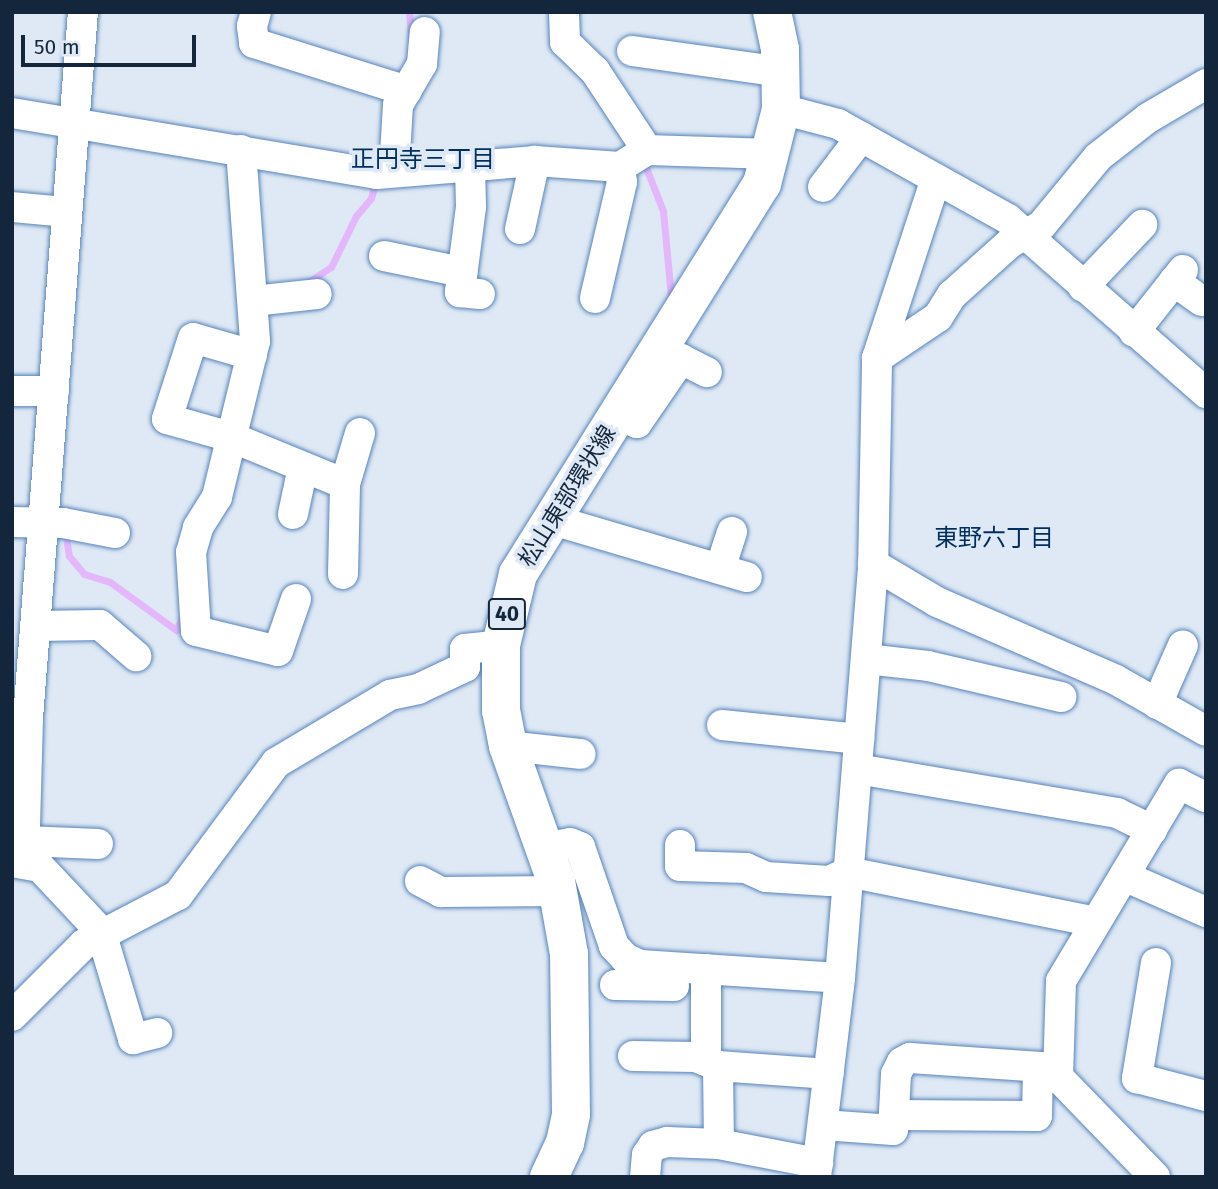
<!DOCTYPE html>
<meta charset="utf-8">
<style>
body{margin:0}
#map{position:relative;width:1218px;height:1189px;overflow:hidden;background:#dfe9f5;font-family:"Fira Sans","Noto Sans JP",sans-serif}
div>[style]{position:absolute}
.stream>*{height:7px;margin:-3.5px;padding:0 3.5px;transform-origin:3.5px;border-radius:3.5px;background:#e4b7fb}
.roads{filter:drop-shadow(0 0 2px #5784bb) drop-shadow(0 0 2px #5784bb)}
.minor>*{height:30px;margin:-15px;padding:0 15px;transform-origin:15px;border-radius:15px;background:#fff}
.major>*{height:38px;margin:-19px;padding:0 19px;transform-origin:19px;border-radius:19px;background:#fff}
span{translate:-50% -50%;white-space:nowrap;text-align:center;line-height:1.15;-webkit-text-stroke:7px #dfe9f5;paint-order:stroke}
.shield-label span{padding:2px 5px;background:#dfe9f5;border:2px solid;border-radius:5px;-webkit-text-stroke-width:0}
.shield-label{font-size:21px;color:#13263c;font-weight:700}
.street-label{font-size:23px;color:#13263c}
.neighbourhood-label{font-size:24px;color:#002e5e}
.frame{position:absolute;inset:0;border:14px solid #13263c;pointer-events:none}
.scale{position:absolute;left:21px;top:35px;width:175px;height:32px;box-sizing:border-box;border:4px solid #13263c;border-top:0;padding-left:9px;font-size:21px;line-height:24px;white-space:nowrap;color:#13263c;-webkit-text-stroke:5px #dfe9f5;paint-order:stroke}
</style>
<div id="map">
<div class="stream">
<div style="left:409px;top:12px;width:24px;rotate:85deg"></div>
<div style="left:645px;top:165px;width:49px;rotate:68.6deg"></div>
<div style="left:663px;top:211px;width:87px;rotate:84.7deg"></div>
<div style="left:307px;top:283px;width:29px;rotate:-34deg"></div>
<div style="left:331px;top:267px;width:57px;rotate:-63.9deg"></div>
<div style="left:356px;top:216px;width:23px;rotate:-50deg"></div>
<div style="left:371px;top:198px;width:19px;rotate:-74deg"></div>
<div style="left:65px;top:531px;width:25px;rotate:81deg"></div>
<div style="left:69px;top:556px;width:23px;rotate:50deg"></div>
<div style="left:84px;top:574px;width:27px;rotate:17deg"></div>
<div style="left:110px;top:582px;width:82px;rotate:36deg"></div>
<div style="left:176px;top:630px;width:18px;rotate:-63deg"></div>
</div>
<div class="roads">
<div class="minor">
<div style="left:256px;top:12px;width:15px;rotate:106deg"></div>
<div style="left:252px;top:26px;width:17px;rotate:83deg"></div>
<div style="left:254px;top:43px;width:160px;rotate:17.4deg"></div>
<div style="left:564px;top:12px;width:30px;rotate:88deg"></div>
<div style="left:565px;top:42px;width:42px;rotate:44deg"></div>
<div style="left:595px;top:71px;width:95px;rotate:56.6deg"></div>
<div style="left:632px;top:51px;width:150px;rotate:8deg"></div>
<div style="left:781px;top:109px;width:59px;rotate:14.7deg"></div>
<div style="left:838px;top:124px;width:195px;rotate:29.2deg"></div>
<div style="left:1008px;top:219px;width:264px;rotate:41.3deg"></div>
<div style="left:12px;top:113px;width:370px;rotate:9.5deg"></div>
<div style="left:377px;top:174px;width:159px;rotate:-4.7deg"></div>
<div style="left:535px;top:161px;width:85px;rotate:4deg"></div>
<div style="left:620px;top:167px;width:32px;rotate:-32deg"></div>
<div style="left:647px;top:150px;width:126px;rotate:1.8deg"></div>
<div style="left:241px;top:150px;width:192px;rotate:85.8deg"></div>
<div style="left:255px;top:341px;width:161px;rotate:103.7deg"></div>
<div style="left:217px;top:497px;width:36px;rotate:122deg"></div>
<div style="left:198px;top:528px;width:25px;rotate:106deg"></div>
<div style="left:191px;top:552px;width:79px;rotate:86.4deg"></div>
<div style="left:196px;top:631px;width:84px;rotate:13.7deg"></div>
<div style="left:278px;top:651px;width:55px;rotate:-70.9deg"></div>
<div style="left:470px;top:166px;width:41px;rotate:88.6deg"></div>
<div style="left:471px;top:207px;width:86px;rotate:97.4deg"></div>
<div style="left:460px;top:292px;width:20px;rotate:6deg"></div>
<div style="left:394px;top:172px;width:67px;rotate:-86.6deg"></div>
<div style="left:398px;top:105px;width:48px;rotate:-59.7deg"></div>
<div style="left:422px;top:64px;width:32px;rotate:-85deg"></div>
<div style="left:823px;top:187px;width:63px;rotate:-52.8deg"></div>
<div style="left:12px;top:207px;width:54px;rotate:5.3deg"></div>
<div style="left:520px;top:229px;width:70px;rotate:-77.6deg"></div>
<div style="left:384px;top:256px;width:80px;rotate:11.6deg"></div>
<div style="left:1174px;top:281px;width:34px;rotate:36deg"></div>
<div style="left:1083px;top:287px;width:86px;rotate:-46.4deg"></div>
<div style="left:595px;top:298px;width:119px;rotate:-76.9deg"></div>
<div style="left:622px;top:182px;width:15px;rotate:-98deg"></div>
<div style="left:253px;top:301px;width:64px;rotate:-6.2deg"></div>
<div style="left:1134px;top:332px;width:79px;rotate:-51.7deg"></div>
<div style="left:252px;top:355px;width:61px;rotate:-163.9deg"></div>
<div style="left:193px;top:338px;width:85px;rotate:107.8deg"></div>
<div style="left:167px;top:419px;width:66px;rotate:15.7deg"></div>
<div style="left:231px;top:437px;width:123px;rotate:22.4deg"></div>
<div style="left:877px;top:358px;width:188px;rotate:-71.8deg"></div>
<div style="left:12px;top:391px;width:42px"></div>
<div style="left:619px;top:414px;width:20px;rotate:27deg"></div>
<div style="left:637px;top:423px;width:78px;rotate:-55.5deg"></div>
<div style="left:681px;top:359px;width:29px;rotate:27deg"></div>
<div style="left:293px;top:514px;width:48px;rotate:-78deg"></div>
<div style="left:553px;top:520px;width:202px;rotate:16.4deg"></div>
<div style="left:12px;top:522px;width:51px;rotate:1.1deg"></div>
<div style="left:63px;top:523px;width:53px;rotate:10.9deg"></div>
<div style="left:873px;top:564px;width:74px;rotate:30.7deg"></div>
<div style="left:937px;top:602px;width:195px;rotate:23.5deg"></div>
<div style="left:1116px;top:680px;width:103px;rotate:29.5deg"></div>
<div style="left:720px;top:569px;width:39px;rotate:-72deg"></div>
<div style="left:343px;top:574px;width:90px;rotate:-88.7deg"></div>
<div style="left:345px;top:484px;width:53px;rotate:-73.6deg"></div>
<div style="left:36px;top:626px;width:64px;rotate:-0.9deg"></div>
<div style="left:100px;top:625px;width:48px;rotate:40.7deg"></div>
<div style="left:866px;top:659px;width:62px;rotate:6.4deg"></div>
<div style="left:928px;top:666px;width:137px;rotate:13.1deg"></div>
<div style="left:1157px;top:704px;width:64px;rotate:-66.2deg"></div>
<div style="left:722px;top:725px;width:138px;rotate:5.8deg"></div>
<div style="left:508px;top:746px;width:73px;rotate:6.3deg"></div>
<div style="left:857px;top:769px;width:264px;rotate:9.6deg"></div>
<div style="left:1117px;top:813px;width:39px;rotate:26deg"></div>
<div style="left:24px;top:841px;width:74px;rotate:2.3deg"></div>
<div style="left:680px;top:845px;width:21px;rotate:90deg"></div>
<div style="left:680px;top:866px;width:66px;rotate:1.7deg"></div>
<div style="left:746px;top:868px;width:22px;rotate:24deg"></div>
<div style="left:766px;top:877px;width:63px;rotate:3.6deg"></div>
<div style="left:829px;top:881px;width:21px;rotate:-25deg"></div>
<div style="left:848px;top:872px;width:253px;rotate:11.4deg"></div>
<div style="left:546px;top:847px;width:24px;rotate:-9deg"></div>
<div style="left:570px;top:843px;width:11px;rotate:22deg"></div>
<div style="left:580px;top:847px;width:105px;rotate:71deg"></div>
<div style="left:614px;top:946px;width:16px;rotate:47deg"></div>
<div style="left:625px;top:958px;width:17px;rotate:25deg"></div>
<div style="left:640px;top:965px;width:200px;rotate:3.7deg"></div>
<div style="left:12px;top:862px;width:28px;rotate:10deg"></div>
<div style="left:40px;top:867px;width:89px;rotate:46.8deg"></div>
<div style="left:101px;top:932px;width:112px;rotate:73.3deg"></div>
<div style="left:133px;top:1039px;width:25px;rotate:-14deg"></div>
<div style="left:24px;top:862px;width:144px;rotate:-88.4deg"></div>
<div style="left:28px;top:718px;width:708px;rotate:-85.55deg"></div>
<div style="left:1124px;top:876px;width:90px;rotate:23.7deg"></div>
<div style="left:420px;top:881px;width:24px;rotate:28deg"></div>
<div style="left:441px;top:892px;width:118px;rotate:-0.5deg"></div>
<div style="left:1156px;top:963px;width:117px;rotate:99.4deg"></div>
<div style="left:1137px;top:1078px;width:71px;rotate:14.6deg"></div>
<div style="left:706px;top:969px;width:92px;rotate:90deg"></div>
<div style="left:615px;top:985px;width:59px;rotate:1deg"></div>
<div style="left:12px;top:1016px;width:102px;rotate:-45deg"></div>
<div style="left:84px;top:944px;width:106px;rotate:-27.5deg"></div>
<div style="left:178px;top:895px;width:164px;rotate:-53.4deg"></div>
<div style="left:276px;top:763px;width:133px;rotate:-30.8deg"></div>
<div style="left:390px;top:695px;width:29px;rotate:-12deg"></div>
<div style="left:418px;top:689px;width:52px;rotate:-25.1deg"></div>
<div style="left:465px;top:667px;width:18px;rotate:-90deg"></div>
<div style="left:465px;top:649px;width:36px;rotate:-6deg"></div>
<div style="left:633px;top:1056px;width:63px;rotate:0.9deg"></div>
<div style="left:696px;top:1057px;width:24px;rotate:22deg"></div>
<div style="left:718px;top:1066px;width:111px;rotate:4.1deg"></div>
<div style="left:718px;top:1066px;width:78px;rotate:89.3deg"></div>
<div style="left:894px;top:1115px;width:143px;rotate:0.4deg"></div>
<div style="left:1037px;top:1116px;width:49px;rotate:-88.8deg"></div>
<div style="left:823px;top:1125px;width:70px;rotate:4.1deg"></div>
<div style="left:893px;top:1130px;width:56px;rotate:-86.9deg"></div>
<div style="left:896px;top:1074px;width:13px;rotate:-63deg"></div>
<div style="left:902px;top:1062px;width:9px;rotate:-27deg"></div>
<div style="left:910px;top:1058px;width:145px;rotate:3.9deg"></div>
<div style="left:645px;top:1177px;width:22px;rotate:-85deg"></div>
<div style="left:647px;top:1155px;width:11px;rotate:-56deg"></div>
<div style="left:653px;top:1146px;width:15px;rotate:-16deg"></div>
<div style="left:667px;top:1142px;width:52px;rotate:2.2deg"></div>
<div style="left:719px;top:1144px;width:101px;rotate:10.9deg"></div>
<div style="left:816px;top:1177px;width:200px;rotate:-83.1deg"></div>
<div style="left:840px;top:978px;width:407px;rotate:-85.4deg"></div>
<div style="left:873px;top:572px;width:214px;rotate:-88.9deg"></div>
<div style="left:877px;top:358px;width:73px;rotate:-33.9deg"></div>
<div style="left:938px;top:317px;width:26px;rotate:-58deg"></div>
<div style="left:952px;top:295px;width:78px;rotate:-41.9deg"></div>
<div style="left:1010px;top:243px;width:35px;rotate:-29deg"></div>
<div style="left:1041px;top:226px;width:89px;rotate:-50.4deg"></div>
<div style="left:1098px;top:157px;width:63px;rotate:-38deg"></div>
<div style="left:1148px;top:118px;width:67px;rotate:-30.4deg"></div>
<div style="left:1155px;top:1177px;width:139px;rotate:-134.1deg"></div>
<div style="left:1058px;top:1077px;width:96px;rotate:-88.2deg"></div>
<div style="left:1061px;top:981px;width:230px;rotate:-59.1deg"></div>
<div style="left:1179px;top:784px;width:30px;rotate:26deg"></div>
</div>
<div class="major">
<div style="left:549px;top:1177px;width:38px;rotate:-65deg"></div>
<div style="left:565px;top:1143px;width:29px;rotate:-78deg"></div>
<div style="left:571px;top:1115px;width:161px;rotate:-90.7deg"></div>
<div style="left:569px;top:954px;width:74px;rotate:-100.1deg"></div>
<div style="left:556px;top:881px;width:143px;rotate:-109.6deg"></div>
<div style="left:508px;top:746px;width:36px;rotate:-101deg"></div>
<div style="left:501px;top:711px;width:66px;rotate:-90deg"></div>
<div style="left:501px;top:645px;width:73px;rotate:-76.5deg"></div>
<div style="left:518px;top:574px;width:460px;rotate:-58deg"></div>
<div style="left:762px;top:184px;width:77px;rotate:-75.8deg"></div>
<div style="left:781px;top:109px;width:60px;rotate:-91deg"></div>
<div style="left:780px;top:49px;width:38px;rotate:-102deg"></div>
</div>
</div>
<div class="shield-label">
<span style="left:507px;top:614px">40</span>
</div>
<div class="street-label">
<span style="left:567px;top:496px;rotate:-58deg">松山東部環状線</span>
</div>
<div class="neighbourhood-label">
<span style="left:423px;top:160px">正円寺三丁目</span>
<span style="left:994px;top:539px">東野六丁目</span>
</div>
<div class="frame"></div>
<div class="scale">50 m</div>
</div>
